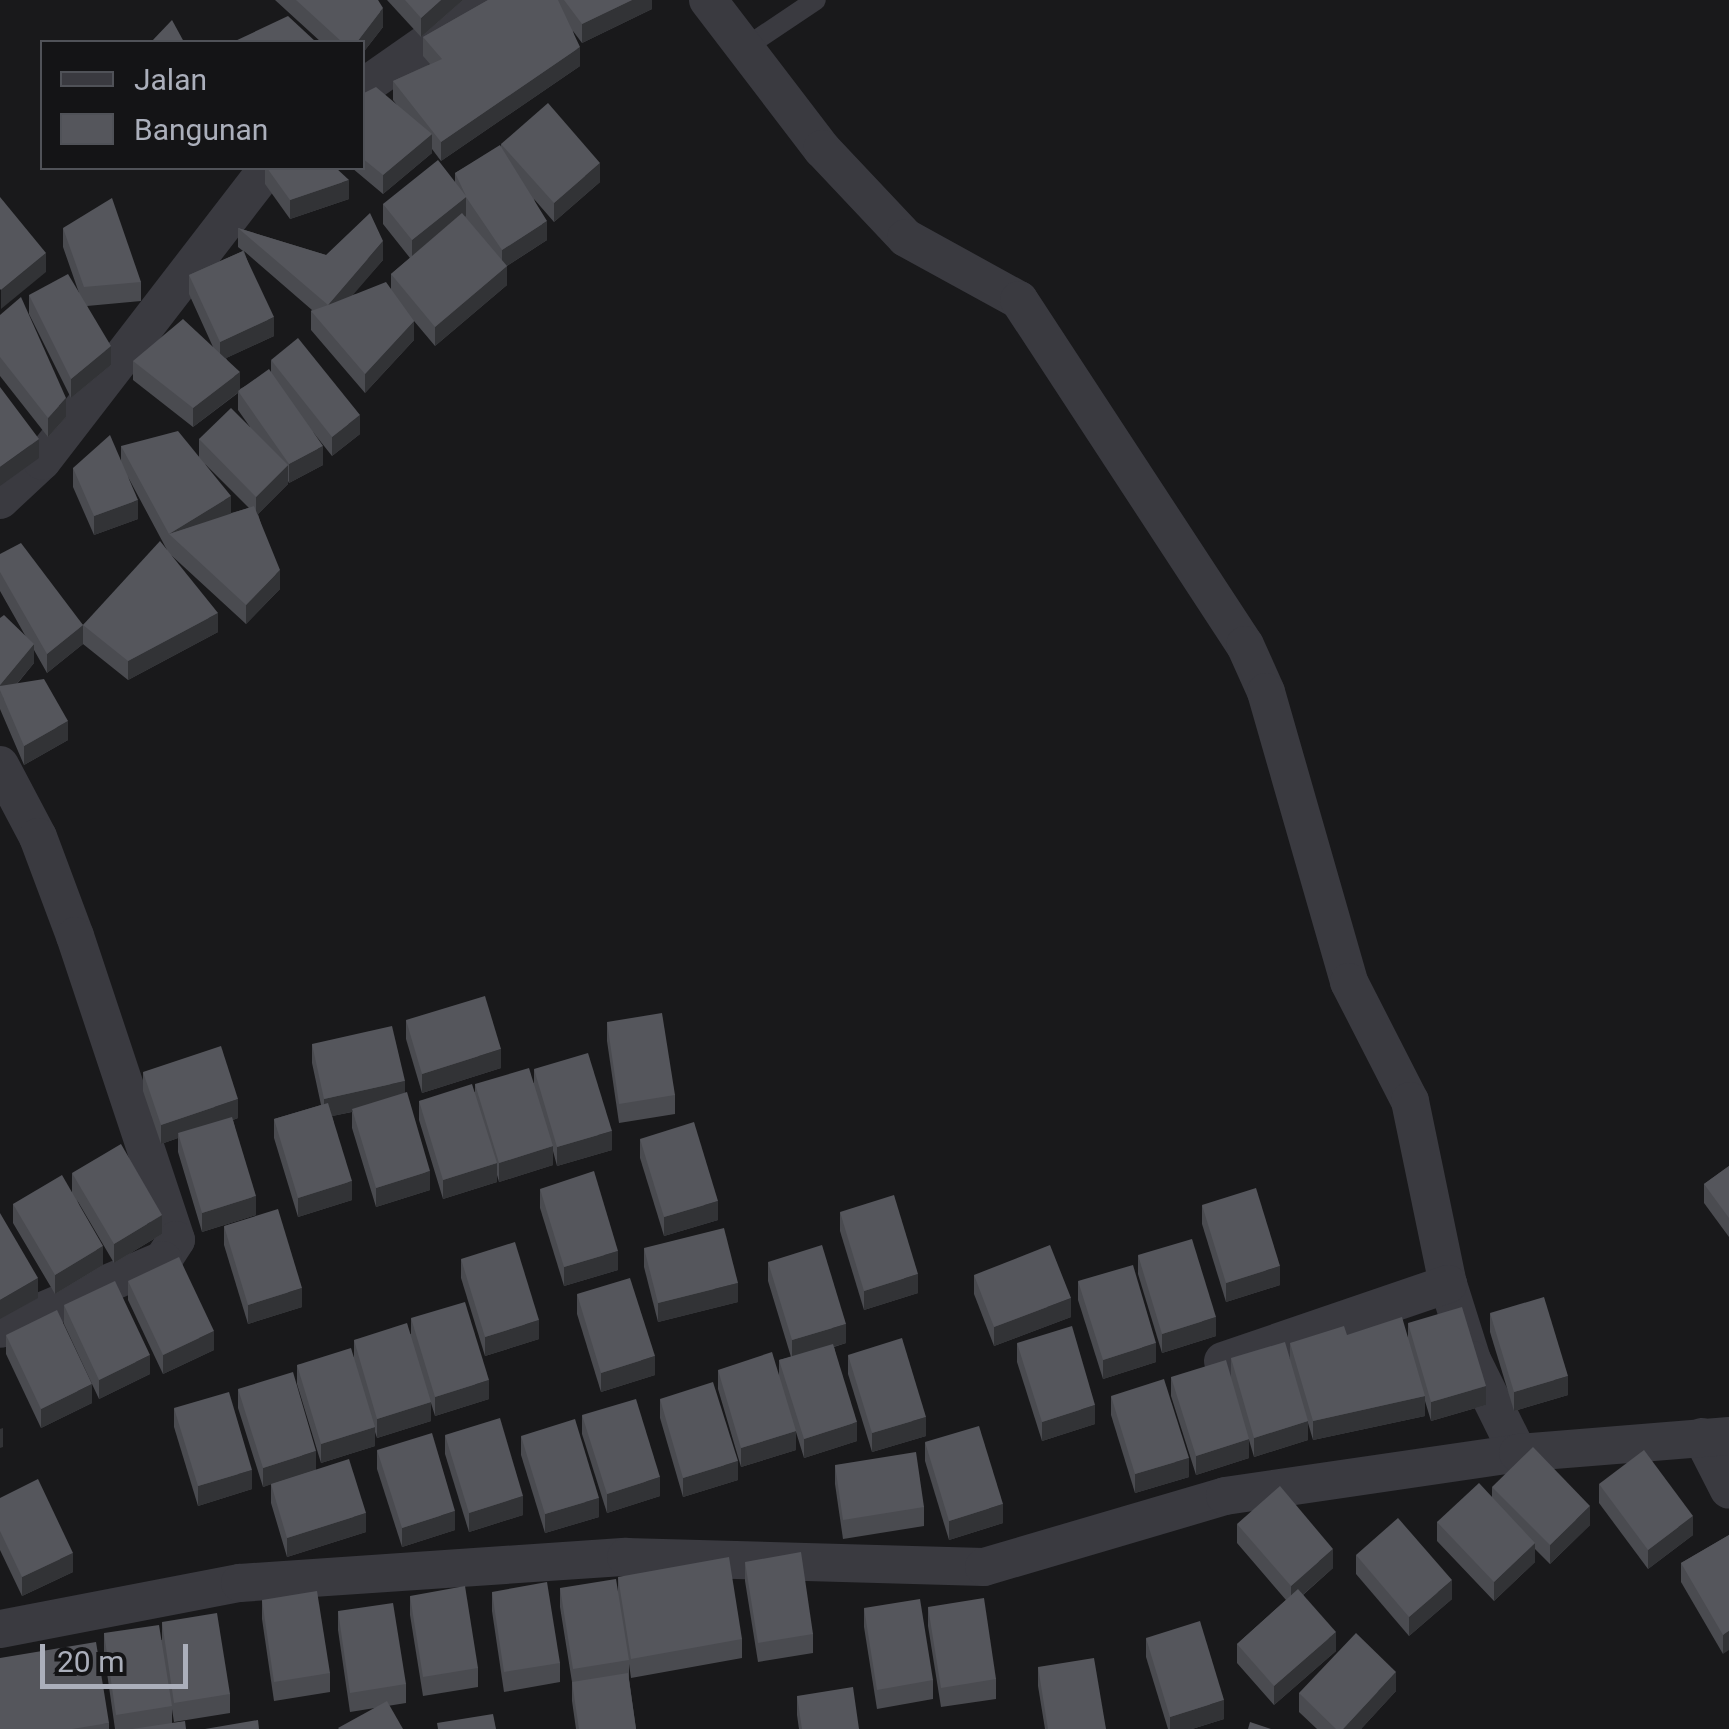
<!DOCTYPE html>
<style>
body{margin:0}
#map{position:relative;width:1729px;height:1729px;overflow:hidden;background:#19191b;font-family:Roboto,sans-serif}
div>[style]{position:absolute}
.lane>*{height:20px;margin:-10px;padding:0 10px;transform-origin:10px;border-radius:10px;background:#3a3a40}
.street>*{height:38px;margin:-19px;padding:0 19px;transform-origin:19px;border-radius:19px;background:#3a3a40}
.wall>*{inset:0;background:#4a4b50}
.shaded-wall>*{inset:0;background:#323336}
.building>*{inset:0;background:#55565c}
span{translate:-50% -50%;white-space:nowrap;text-align:center;line-height:1.15;-webkit-text-stroke:8px #141416;paint-order:stroke}
.legend{position:absolute;left:40px;top:40px;width:325px;height:130px;box-sizing:border-box;background:#141416;border:2px solid #505258;margin:0;padding:12px 18px;list-style:none;font-size:30px;color:#abafbb}
.legend li{display:flex;align-items:center;gap:20px;height:50px}
.legend b{width:50px;border:2px solid #505258}
.scale{position:absolute;left:40px;top:1644px;width:148px;height:45px;box-sizing:border-box;border:5px solid #abafbb;border-top:0;padding-left:12px;font-size:30px;line-height:35px;white-space:nowrap;color:#abafbb;-webkit-text-stroke:8px #141416;paint-order:stroke}
</style>
<div id="map">
<div class="lane">
<div style="left:746px;top:47px;width:84px;rotate:-33.9deg"></div>
</div>
<div class="street">
<div style="left:708px;top:0;width:188px;rotate:52.6deg"></div>
<div style="left:822px;top:149px;width:122px;rotate:46.7deg"></div>
<div style="left:906px;top:238px;width:129px;rotate:28.8deg"></div>
<div style="left:1019px;top:300px;width:412px;rotate:56.8deg"></div>
<div style="left:1245px;top:645px;width:51px;rotate:65.9deg"></div>
<div style="left:1266px;top:692px;width:302px;rotate:74deg"></div>
<div style="left:1349px;top:982px;width:134px;rotate:62.9deg"></div>
<div style="left:1410px;top:1101px;width:187px;rotate:78.3deg"></div>
<div style="left:1448px;top:1284px;width:80px;rotate:72.5deg"></div>
<div style="left:1472px;top:1360px;width:104px;rotate:63.7deg"></div>
<div style="left:362px;top:88px;width:154px;rotate:-34.9deg"></div>
<div style="left:0;top:500px;width:57px;rotate:-42.9deg"></div>
<div style="left:42px;top:461px;width:370px;rotate:-52.4deg"></div>
<div style="left:0;top:765px;width:81px;rotate:62.2deg"></div>
<div style="left:38px;top:837px;width:106px;rotate:69.5deg"></div>
<div style="left:75px;top:936px;width:320px;rotate:71.6deg"></div>
<div style="left:176px;top:1240px;width:24px;rotate:123deg"></div>
<div style="left:163px;top:1260px;width:177px;rotate:157.1deg"></div>
<div style="left:1223px;top:1361px;width:238px;rotate:-18.9deg"></div>
<div style="left:1702px;top:1437px;width:59px;rotate:63deg"></div>
<div style="left:0;top:1629px;width:244px;rotate:-10.9deg"></div>
<div style="left:240px;top:1583px;width:387px;rotate:-3.9deg"></div>
<div style="left:626px;top:1557px;width:358px;rotate:1.6deg"></div>
<div style="left:984px;top:1567px;width:251px;rotate:-16.4deg"></div>
<div style="left:1225px;top:1496px;width:296px;rotate:-8.3deg"></div>
<div style="left:1518px;top:1453px;width:212px;rotate:-4.6deg"></div>
</div>
<div class="wall">
<div style="clip-path:polygon(275px 0,378px 0,383px 27px,362px 54px,362px 42px,321px 42px)"></div>
<div style="clip-path:polygon(387px 0,463px 0,421px 37px)"></div>
<div style="clip-path:polygon(488px 0,652px 0,652px 9px,582px 43px,573px 31px,580px 66px,441px 161px,432px 149px,432px 153px,383px 194px,352px 168px,362px 168px,362px 94px,397px 105px,393px 100px,393px 81px,430px 64px,423px 56px,423px 37px)"></div>
<div style="clip-path:polygon(evenodd,501px 144px,600px 182px,554px 222px,534px 199px,547px 240px,507px 266px,507px 285px,435px 346px,414px 321px,414px 340px,365px 393px,311px 330px,311px 311px,312px 310px,244px 251px,274px 336px,226px 358px,240px 389px,271px 372px,271px 360px,360px 434px,332px 456px,313px 432px,323px 465px,289px 483px,288px 481px,288px 484px,258px 514px,280px 589px,246px 624px,171px 555px,218px 632px,128px 680px,83px 644px,47px 673px,34px 650px,34px 663px,17px 684px,68px 740px,24px 765px,0 709px,0 618px,26px 637px,0 591px,0 554px,83px 625px,167px 550px,128px 477px,138px 519px,94px 535px,73px 487px,73px 468px,121px 462px,121px 446px,199px 457px,199px 439px,250px 427px,238px 410px,238px 393px,193px 427px,133px 380px,133px 361px,213px 347px,189px 294px,189px 275px,243px 251px,238px 247px,238px 228px,326px 255px,383px 260px,352px 295px,391px 289px,391px 274px,410px 258px,383px 224px,383px 204px,455px 183px,455px 173px,501px 147px,501px 144px,205px 464px,249px 508px,231px 513px,205px 464px)"></div>
<div style="clip-path:polygon(265px 168px,336px 168px,349px 199px,290px 219px,265px 184px)"></div>
<div style="clip-path:polygon(63px 228px,141px 282px,141px 301px,87px 306px,111px 365px,71px 398px,29px 314px,29px 295px,79px 293px,63px 247px)"></div>
<div style="clip-path:polygon(0 315px,66px 417px,48px 437px,0 376px)"></div>
<div style="clip-path:polygon(406px 1020px,501px 1068px,422px 1093px,406px 1039px)"></div>
<div style="clip-path:polygon(607px 1022px,675px 1095px,675px 1114px,619px 1123px,607px 1041px)"></div>
<div style="clip-path:polygon(312px 1044px,405px 1092px,430px 1190px,376px 1207px,352px 1128px,352px 1112px,332px 1116px,352px 1200px,298px 1217px,274px 1138px,274px 1119px,321px 1105px,312px 1063px)"></div>
<div style="clip-path:polygon(534px 1069px,612px 1150px,557px 1166px,553px 1151px,553px 1165px,499px 1182px,497px 1175px,497px 1182px,443px 1199px,419px 1120px,419px 1101px,475px 1092px,475px 1084px,534px 1083px)"></div>
<div style="clip-path:polygon(143px 1072px,238px 1118px,233px 1120px,256px 1215px,202px 1232px,178px 1152px,178px 1138px,161px 1144px,143px 1091px)"></div>
<div style="clip-path:polygon(640px 1139px,718px 1220px,664px 1236px,640px 1158px)"></div>
<div style="clip-path:polygon(1729px 1166px,1729px 1237px,1704px 1203px,1704px 1184px)"></div>
<div style="clip-path:polygon(72px 1173px,162px 1234px,114px 1263px,77px 1200px,103px 1265px,55px 1294px,13px 1223px,13px 1204px,72px 1192px)"></div>
<div style="clip-path:polygon(540px 1189px,618px 1270px,564px 1286px,540px 1208px)"></div>
<div style="clip-path:polygon(1202px 1205px,1280px 1285px,1226px 1302px,1202px 1224px)"></div>
<div style="clip-path:polygon(840px 1212px,918px 1293px,864px 1310px,840px 1231px)"></div>
<div style="clip-path:polygon(224px 1226px,302px 1307px,248px 1324px,224px 1245px)"></div>
<div style="clip-path:polygon(644px 1248px,738px 1302px,658px 1322px,644px 1267px)"></div>
<div style="clip-path:polygon(1138px 1255px,1216px 1336px,1162px 1353px,1138px 1274px)"></div>
<div style="clip-path:polygon(461px 1259px,539px 1339px,485px 1356px,461px 1278px)"></div>
<div style="clip-path:polygon(768px 1262px,846px 1343px,834px 1347px,857px 1441px,804px 1458px,796px 1432px,796px 1450px,741px 1467px,718px 1389px,718px 1370px,779px 1378px,779px 1360px,791px 1357px,768px 1281px)"></div>
<div style="clip-path:polygon(974px 1275px,1071px 1317px,994px 1346px,974px 1294px)"></div>
<div style="clip-path:polygon(128px 1281px,214px 1350px,163px 1374px,128px 1300px)"></div>
<div style="clip-path:polygon(1078px 1281px,1156px 1362px,1103px 1379px,1078px 1300px)"></div>
<div style="clip-path:polygon(577px 1294px,655px 1375px,601px 1392px,577px 1314px)"></div>
<div style="clip-path:polygon(64px 1305px,150px 1374px,99px 1399px,64px 1324px)"></div>
<div style="clip-path:polygon(1490px 1313px,1568px 1395px,1514px 1411px,1490px 1332px)"></div>
<div style="clip-path:polygon(411px 1318px,489px 1399px,435px 1416px,431px 1403px,431px 1421px,377px 1438px,375px 1432px,375px 1446px,321px 1463px,297px 1384px,297px 1365px,354px 1357px,354px 1340px,411px 1334px)"></div>
<div style="clip-path:polygon(1408px 1323px,1486px 1405px,1431px 1421px,1425px 1401px,1425px 1416px,1313px 1440px,1308px 1423px,1308px 1440px,1254px 1457px,1249px 1440px,1249px 1458px,1196px 1475px,1171px 1396px,1171px 1377px,1231px 1377px,1231px 1358px,1290px 1360px,1290px 1343px,1347px 1335px,1408px 1339px)"></div>
<div style="clip-path:polygon(6px 1335px,92px 1403px,41px 1428px,6px 1354px)"></div>
<div style="clip-path:polygon(1017px 1343px,1095px 1424px,1042px 1441px,1017px 1362px)"></div>
<div style="clip-path:polygon(848px 1355px,926px 1436px,872px 1452px,848px 1374px)"></div>
<div style="clip-path:polygon(238px 1389px,316px 1470px,366px 1532px,287px 1557px,271px 1503px,271px 1484px,263px 1487px,238px 1408px)"></div>
<div style="clip-path:polygon(1111px 1396px,1189px 1477px,1135px 1493px,1111px 1415px)"></div>
<div style="clip-path:polygon(660px 1399px,738px 1480px,683px 1497px,660px 1418px)"></div>
<div style="clip-path:polygon(174px 1408px,252px 1489px,198px 1506px,174px 1427px)"></div>
<div style="clip-path:polygon(582px 1415px,660px 1496px,607px 1513px,582px 1434px)"></div>
<div style="clip-path:polygon(445px 1435px,523px 1515px,469px 1532px,445px 1454px)"></div>
<div style="clip-path:polygon(521px 1436px,599px 1517px,545px 1533px,521px 1455px)"></div>
<div style="clip-path:polygon(925px 1442px,1003px 1523px,949px 1540px,925px 1461px)"></div>
<div style="clip-path:polygon(377px 1450px,455px 1530px,402px 1547px,377px 1469px)"></div>
<div style="clip-path:polygon(835px 1465px,924px 1507px,924px 1526px,843px 1539px,835px 1484px)"></div>
<div style="clip-path:polygon(1599px 1484px,1693px 1535px,1648px 1569px,1599px 1503px)"></div>
<div style="clip-path:polygon(1492px 1487px,1590px 1525px,1550px 1564px,1535px 1549px,1535px 1562px,1494px 1601px,1437px 1541px,1437px 1522px,1492px 1497px)"></div>
<div style="clip-path:polygon(0 1498px,73px 1572px,22px 1596px,0 1550px)"></div>
<div style="clip-path:polygon(1237px 1524px,1333px 1568px,1303px 1595px,1336px 1651px,1274px 1705px,1237px 1663px,1237px 1644px,1286px 1600px,1237px 1543px)"></div>
<div style="clip-path:polygon(1729px 1535px,1723px 1654px,1681px 1582px,1681px 1563px)"></div>
<div style="clip-path:polygon(1356px 1555px,1452px 1599px,1409px 1636px,1356px 1574px)"></div>
<div style="clip-path:polygon(745px 1562px,813px 1634px,813px 1653px,758px 1662px,745px 1581px)"></div>
<div style="clip-path:polygon(618px 1577px,742px 1639px,742px 1658px,631px 1678px,629px 1664px,629px 1679px,636px 1729px,576px 1729px,572px 1701px,572px 1682px,560px 1607px,560px 1588px,618px 1593px)"></div>
<div style="clip-path:polygon(492px 1592px,560px 1663px,560px 1682px,504px 1692px,492px 1611px)"></div>
<div style="clip-path:polygon(410px 1596px,478px 1668px,478px 1687px,423px 1696px,410px 1615px)"></div>
<div style="clip-path:polygon(262px 1600px,330px 1673px,330px 1692px,274px 1701px,262px 1619px)"></div>
<div style="clip-path:polygon(928px 1607px,996px 1679px,996px 1699px,941px 1707px,928px 1626px)"></div>
<div style="clip-path:polygon(864px 1608px,933px 1680px,933px 1699px,877px 1709px,864px 1627px)"></div>
<div style="clip-path:polygon(338px 1611px,406px 1684px,406px 1703px,350px 1712px,338px 1630px)"></div>
<div style="clip-path:polygon(162px 1622px,230px 1694px,230px 1713px,174px 1722px,165px 1665px,172px 1706px,172px 1723px,186px 1729px,115px 1729px,104px 1652px,104px 1633px,162px 1640px)"></div>
<div style="clip-path:polygon(1146px 1638px,1224px 1719px,1192px 1729px,1168px 1729px,1146px 1657px)"></div>
<div style="clip-path:polygon(1038px 1667px,1106px 1729px,1045px 1729px,1038px 1686px)"></div>
<div style="clip-path:polygon(1396px 1691px,1361px 1729px,1317px 1729px,1299px 1712px,1299px 1693px)"></div>
<div style="clip-path:polygon(797px 1696px,859px 1729px,799px 1729px,797px 1715px)"></div>
<div style="clip-path:polygon(109px 1723px,109px 1729px,0 1729px)"></div>
</div>
<div class="shaded-wall">
<div style="clip-path:polygon(441px 0,463px 0,421px 37px,421px 18px)"></div>
<div style="clip-path:polygon(632px 0,652px 0,652px 9px,582px 43px,582px 24px)"></div>
<div style="clip-path:polygon(383px 8px,383px 27px,362px 54px,362px 42px,357px 42px)"></div>
<div style="clip-path:polygon(580px 47px,580px 66px,441px 161px,441px 142px)"></div>
<div style="clip-path:polygon(432px 134px,432px 153px,383px 194px,383px 175px)"></div>
<div style="clip-path:polygon(600px 163px,600px 182px,554px 222px,554px 203px)"></div>
<div style="clip-path:polygon(349px 180px,349px 199px,290px 219px,290px 200px)"></div>
<div style="clip-path:polygon(466px 197px,466px 216px,412px 259px,412px 240px)"></div>
<div style="clip-path:polygon(547px 221px,547px 240px,502px 269px,502px 250px)"></div>
<div style="clip-path:polygon(383px 241px,383px 260px,328px 324px,328px 305px)"></div>
<div style="clip-path:polygon(46px 253px,46px 272px,1px 309px,1px 290px)"></div>
<div style="clip-path:polygon(507px 266px,507px 285px,435px 346px,435px 327px)"></div>
<div style="clip-path:polygon(274px 317px,274px 336px,220px 361px,220px 342px)"></div>
<div style="clip-path:polygon(414px 321px,414px 340px,365px 393px,365px 374px)"></div>
<div style="clip-path:polygon(111px 346px,111px 365px,71px 398px,71px 379px)"></div>
<div style="clip-path:polygon(240px 372px,240px 391px,193px 427px,193px 408px)"></div>
<div style="clip-path:polygon(66px 398px,66px 417px,48px 437px,48px 418px)"></div>
<div style="clip-path:polygon(360px 415px,360px 434px,332px 456px,332px 437px)"></div>
<div style="clip-path:polygon(39px 439px,39px 458px,0 486px,0 467px)"></div>
<div style="clip-path:polygon(323px 446px,323px 465px,289px 483px,289px 464px)"></div>
<div style="clip-path:polygon(288px 465px,288px 484px,256px 516px,256px 497px)"></div>
<div style="clip-path:polygon(231px 496px,231px 515px,169px 534px)"></div>
<div style="clip-path:polygon(138px 500px,138px 519px,94px 535px,94px 516px)"></div>
<div style="clip-path:polygon(280px 570px,280px 589px,246px 624px,246px 605px)"></div>
<div style="clip-path:polygon(218px 613px,218px 632px,128px 680px,128px 661px)"></div>
<div style="clip-path:polygon(83px 625px,83px 644px,47px 673px,47px 654px)"></div>
<div style="clip-path:polygon(34px 644px,34px 663px,4px 699px,0 685px)"></div>
<div style="clip-path:polygon(68px 721px,68px 740px,24px 765px,24px 746px)"></div>
<div style="clip-path:polygon(501px 1049px,501px 1068px,422px 1093px,422px 1074px)"></div>
<div style="clip-path:polygon(405px 1081px,405px 1100px,324px 1118px,324px 1099px)"></div>
<div style="clip-path:polygon(238px 1099px,238px 1118px,180px 1138px,178px 1133px,178px 1138px,161px 1144px,161px 1125px)"></div>
<div style="clip-path:polygon(612px 1131px,612px 1150px,557px 1166px,557px 1147px)"></div>
<div style="clip-path:polygon(553px 1146px,553px 1165px,499px 1182px,499px 1163px)"></div>
<div style="clip-path:polygon(497px 1163px,497px 1182px,443px 1199px,443px 1180px)"></div>
<div style="clip-path:polygon(430px 1171px,430px 1190px,376px 1207px,376px 1188px)"></div>
<div style="clip-path:polygon(352px 1181px,352px 1200px,298px 1217px,298px 1198px)"></div>
<div style="clip-path:polygon(256px 1196px,256px 1215px,202px 1232px,202px 1213px)"></div>
<div style="clip-path:polygon(718px 1201px,718px 1220px,664px 1236px,664px 1217px)"></div>
<div style="clip-path:polygon(162px 1215px,162px 1234px,114px 1263px,114px 1244px)"></div>
<div style="clip-path:polygon(103px 1246px,103px 1265px,55px 1294px,55px 1275px)"></div>
<div style="clip-path:polygon(618px 1251px,618px 1270px,564px 1286px,564px 1267px)"></div>
<div style="clip-path:polygon(1280px 1266px,1280px 1285px,1226px 1302px,1226px 1283px)"></div>
<div style="clip-path:polygon(918px 1274px,918px 1293px,864px 1310px,864px 1291px)"></div>
<div style="clip-path:polygon(38px 1278px,38px 1298px,0 1319px,0 1300px)"></div>
<div style="clip-path:polygon(738px 1283px,738px 1302px,658px 1322px,658px 1303px)"></div>
<div style="clip-path:polygon(302px 1288px,302px 1307px,248px 1324px,248px 1305px)"></div>
<div style="clip-path:polygon(1071px 1298px,1071px 1317px,994px 1346px,994px 1327px)"></div>
<div style="clip-path:polygon(1216px 1317px,1216px 1336px,1162px 1353px,1162px 1334px)"></div>
<div style="clip-path:polygon(539px 1320px,539px 1339px,485px 1356px,485px 1337px)"></div>
<div style="clip-path:polygon(846px 1324px,846px 1343px,792px 1359px,792px 1340px)"></div>
<div style="clip-path:polygon(214px 1331px,214px 1350px,163px 1374px,163px 1355px)"></div>
<div style="clip-path:polygon(1156px 1343px,1156px 1362px,1103px 1379px,1103px 1360px)"></div>
<div style="clip-path:polygon(150px 1355px,150px 1374px,99px 1399px,99px 1380px)"></div>
<div style="clip-path:polygon(655px 1356px,655px 1375px,601px 1392px,601px 1373px)"></div>
<div style="clip-path:polygon(1568px 1376px,1568px 1395px,1514px 1411px,1514px 1392px)"></div>
<div style="clip-path:polygon(489px 1380px,489px 1399px,435px 1416px,435px 1397px)"></div>
<div style="clip-path:polygon(92px 1384px,92px 1403px,41px 1428px,41px 1409px)"></div>
<div style="clip-path:polygon(1486px 1386px,1486px 1405px,1431px 1421px,1431px 1402px)"></div>
<div style="clip-path:polygon(1425px 1396px,1425px 1416px,1313px 1440px,1313px 1421px)"></div>
<div style="clip-path:polygon(431px 1402px,431px 1421px,377px 1438px,377px 1419px)"></div>
<div style="clip-path:polygon(1095px 1405px,1095px 1424px,1042px 1441px,1042px 1422px)"></div>
<div style="clip-path:polygon(926px 1417px,926px 1436px,872px 1452px,872px 1433px)"></div>
<div style="clip-path:polygon(1308px 1421px,1308px 1440px,1254px 1457px,1254px 1438px)"></div>
<div style="clip-path:polygon(857px 1422px,857px 1441px,804px 1458px,804px 1439px)"></div>
<div style="clip-path:polygon(375px 1427px,375px 1446px,321px 1463px,321px 1444px)"></div>
<div style="clip-path:polygon(3px 1428px,3px 1447px,0 1448px,0 1429px)"></div>
<div style="clip-path:polygon(796px 1431px,796px 1450px,741px 1467px,741px 1448px)"></div>
<div style="clip-path:polygon(1249px 1439px,1249px 1458px,1196px 1475px,1196px 1456px)"></div>
<div style="clip-path:polygon(316px 1451px,316px 1470px,263px 1487px,263px 1468px)"></div>
<div style="clip-path:polygon(1189px 1458px,1189px 1477px,1135px 1493px,1135px 1474px)"></div>
<div style="clip-path:polygon(738px 1461px,738px 1480px,683px 1497px,683px 1478px)"></div>
<div style="clip-path:polygon(252px 1470px,252px 1489px,198px 1506px,198px 1486px)"></div>
<div style="clip-path:polygon(660px 1477px,660px 1496px,607px 1513px,607px 1494px)"></div>
<div style="clip-path:polygon(523px 1496px,523px 1515px,469px 1532px,469px 1513px)"></div>
<div style="clip-path:polygon(599px 1498px,599px 1517px,545px 1533px,545px 1514px)"></div>
<div style="clip-path:polygon(1003px 1504px,1003px 1523px,949px 1540px,949px 1521px)"></div>
<div style="clip-path:polygon(1590px 1506px,1590px 1525px,1550px 1564px,1550px 1545px)"></div>
<div style="clip-path:polygon(455px 1511px,455px 1530px,402px 1547px,402px 1528px)"></div>
<div style="clip-path:polygon(366px 1513px,366px 1532px,287px 1557px,287px 1538px)"></div>
<div style="clip-path:polygon(1693px 1516px,1693px 1535px,1648px 1569px,1648px 1550px)"></div>
<div style="clip-path:polygon(1535px 1543px,1535px 1562px,1494px 1601px,1494px 1582px)"></div>
<div style="clip-path:polygon(1333px 1549px,1333px 1568px,1291px 1605px,1291px 1586px)"></div>
<div style="clip-path:polygon(73px 1553px,73px 1572px,22px 1596px,22px 1577px)"></div>
<div style="clip-path:polygon(1452px 1580px,1452px 1599px,1409px 1636px,1409px 1617px)"></div>
<div style="clip-path:polygon(1729px 1631px,1729px 1650px,1723px 1654px,1723px 1635px)"></div>
<div style="clip-path:polygon(1336px 1632px,1336px 1651px,1274px 1705px,1274px 1686px)"></div>
<div style="clip-path:polygon(1396px 1672px,1396px 1691px,1361px 1729px,1343px 1729px)"></div>
<div style="clip-path:polygon(1224px 1700px,1224px 1719px,1192px 1729px,1170px 1729px,1170px 1717px)"></div>
</div>
<div class="building">
<div style="clip-path:polygon(296px 0,378px 0,383px 8px,357px 42px,342px 42px)"></div>
<div style="clip-path:polygon(405px 0,441px 0,421px 18px)"></div>
<div style="clip-path:polygon(488px 0,558px 0,580px 47px,441px 142px,393px 81px,442px 59px,423px 37px)"></div>
<div style="clip-path:polygon(564px 0,632px 0,582px 24px)"></div>
<div style="clip-path:polygon(288px 16px,316px 42px,233px 42px)"></div>
<div style="clip-path:polygon(172px 20px,184px 42px,151px 42px)"></div>
<div style="clip-path:polygon(376px 87px,432px 134px,383px 175px,362px 158px,362px 94px)"></div>
<div style="clip-path:polygon(548px 103px,600px 163px,554px 203px,501px 144px)"></div>
<div style="clip-path:polygon(500px 145px,547px 221px,502px 250px,466px 197px,412px 240px,383px 204px,438px 160px,466px 196px,455px 173px)"></div>
<div style="clip-path:polygon(267px 168px,336px 168px,349px 180px,290px 200px)"></div>
<div style="clip-path:polygon(0 197px,46px 253px,1px 290px,0 289px)"></div>
<div style="clip-path:polygon(112px 198px,141px 282px,84px 287px,63px 228px)"></div>
<div style="clip-path:polygon(370px 213px,383px 241px,328px 305px,386px 282px,414px 321px,365px 374px,311px 311px,328px 305px,238px 228px,326px 255px)"></div>
<div style="clip-path:polygon(462px 213px,507px 266px,435px 327px,391px 274px)"></div>
<div style="clip-path:polygon(243px 251px,274px 317px,220px 342px,189px 275px)"></div>
<div style="clip-path:polygon(68px 274px,111px 346px,71px 379px,29px 295px)"></div>
<div style="clip-path:polygon(21px 297px,66px 398px,48px 418px,0 357px,0 315px)"></div>
<div style="clip-path:polygon(183px 319px,240px 372px,193px 408px,133px 361px)"></div>
<div style="clip-path:polygon(298px 338px,360px 415px,332px 437px,271px 360px)"></div>
<div style="clip-path:polygon(269px 369px,323px 446px,289px 464px,238px 391px)"></div>
<div style="clip-path:polygon(0 387px,39px 439px,0 467px)"></div>
<div style="clip-path:polygon(231px 408px,288px 465px,256px 497px,199px 439px)"></div>
<div style="clip-path:polygon(178px 431px,231px 496px,169px 534px,121px 446px)"></div>
<div style="clip-path:polygon(110px 435px,138px 500px,94px 516px,73px 468px)"></div>
<div style="clip-path:polygon(254px 506px,280px 570px,246px 605px,169px 534px)"></div>
<div style="clip-path:polygon(160px 541px,218px 613px,128px 661px,83px 625px)"></div>
<div style="clip-path:polygon(21px 543px,83px 625px,47px 654px,0 572px,0 554px)"></div>
<div style="clip-path:polygon(4px 615px,34px 644px,0 685px,0 618px)"></div>
<div style="clip-path:polygon(44px 679px,68px 721px,24px 746px,0 690px,0 686px)"></div>
<div style="clip-path:polygon(485px 996px,501px 1049px,422px 1074px,406px 1020px)"></div>
<div style="clip-path:polygon(662px 1013px,675px 1095px,619px 1104px,607px 1022px)"></div>
<div style="clip-path:polygon(392px 1026px,405px 1081px,324px 1099px,312px 1044px)"></div>
<div style="clip-path:polygon(221px 1046px,238px 1099px,161px 1125px,143px 1072px)"></div>
<div style="clip-path:polygon(588px 1053px,612px 1131px,557px 1147px,534px 1069px)"></div>
<div style="clip-path:polygon(529px 1068px,553px 1146px,499px 1163px,475px 1084px)"></div>
<div style="clip-path:polygon(472px 1084px,497px 1163px,443px 1180px,419px 1101px)"></div>
<div style="clip-path:polygon(407px 1092px,430px 1171px,376px 1188px,352px 1109px)"></div>
<div style="clip-path:polygon(328px 1103px,352px 1181px,298px 1198px,274px 1119px)"></div>
<div style="clip-path:polygon(232px 1117px,256px 1196px,202px 1213px,178px 1133px)"></div>
<div style="clip-path:polygon(694px 1122px,718px 1201px,664px 1217px,640px 1139px)"></div>
<div style="clip-path:polygon(121px 1144px,162px 1215px,114px 1244px,72px 1173px)"></div>
<div style="clip-path:polygon(1729px 1166px,1729px 1218px,1704px 1184px)"></div>
<div style="clip-path:polygon(594px 1171px,618px 1251px,564px 1267px,540px 1189px)"></div>
<div style="clip-path:polygon(62px 1175px,103px 1246px,55px 1275px,13px 1204px)"></div>
<div style="clip-path:polygon(1256px 1188px,1280px 1266px,1226px 1283px,1202px 1205px)"></div>
<div style="clip-path:polygon(894px 1195px,918px 1274px,864px 1291px,840px 1212px)"></div>
<div style="clip-path:polygon(278px 1209px,302px 1288px,248px 1305px,224px 1226px)"></div>
<div style="clip-path:polygon(0 1213px,38px 1278px,0 1300px)"></div>
<div style="clip-path:polygon(724px 1228px,738px 1283px,658px 1303px,644px 1248px)"></div>
<div style="clip-path:polygon(1192px 1239px,1216px 1317px,1162px 1334px,1138px 1255px)"></div>
<div style="clip-path:polygon(515px 1242px,539px 1320px,485px 1337px,461px 1259px)"></div>
<div style="clip-path:polygon(822px 1245px,846px 1324px,792px 1340px,768px 1262px)"></div>
<div style="clip-path:polygon(1050px 1245px,1071px 1298px,994px 1327px,974px 1275px)"></div>
<div style="clip-path:polygon(179px 1257px,214px 1331px,163px 1355px,128px 1281px)"></div>
<div style="clip-path:polygon(1133px 1265px,1156px 1343px,1103px 1360px,1078px 1281px)"></div>
<div style="clip-path:polygon(630px 1278px,655px 1356px,601px 1373px,577px 1294px)"></div>
<div style="clip-path:polygon(115px 1281px,150px 1355px,99px 1380px,64px 1305px)"></div>
<div style="clip-path:polygon(1544px 1297px,1568px 1376px,1514px 1392px,1490px 1313px)"></div>
<div style="clip-path:polygon(465px 1302px,489px 1380px,435px 1397px,411px 1318px)"></div>
<div style="clip-path:polygon(1462px 1307px,1486px 1386px,1431px 1402px,1408px 1323px)"></div>
<div style="clip-path:polygon(57px 1310px,92px 1384px,41px 1409px,6px 1335px)"></div>
<div style="clip-path:polygon(1402px 1317px,1425px 1396px,1313px 1421px,1290px 1343px,1344px 1326px,1347px 1335px)"></div>
<div style="clip-path:polygon(407px 1323px,431px 1402px,377px 1419px,354px 1340px)"></div>
<div style="clip-path:polygon(1072px 1326px,1095px 1405px,1042px 1422px,1017px 1343px)"></div>
<div style="clip-path:polygon(902px 1338px,926px 1417px,872px 1433px,848px 1355px)"></div>
<div style="clip-path:polygon(1285px 1342px,1308px 1421px,1254px 1438px,1231px 1358px)"></div>
<div style="clip-path:polygon(833px 1344px,857px 1422px,804px 1439px,779px 1360px)"></div>
<div style="clip-path:polygon(351px 1348px,375px 1427px,321px 1444px,297px 1365px)"></div>
<div style="clip-path:polygon(772px 1352px,796px 1431px,741px 1448px,718px 1370px)"></div>
<div style="clip-path:polygon(1226px 1360px,1249px 1439px,1196px 1456px,1171px 1377px)"></div>
<div style="clip-path:polygon(293px 1372px,316px 1451px,263px 1468px,238px 1389px)"></div>
<div style="clip-path:polygon(1164px 1379px,1189px 1458px,1135px 1474px,1111px 1396px)"></div>
<div style="clip-path:polygon(713px 1382px,738px 1461px,683px 1478px,660px 1399px)"></div>
<div style="clip-path:polygon(229px 1392px,252px 1470px,198px 1486px,174px 1408px)"></div>
<div style="clip-path:polygon(636px 1399px,660px 1477px,607px 1494px,582px 1415px)"></div>
<div style="clip-path:polygon(500px 1418px,523px 1496px,469px 1513px,445px 1435px)"></div>
<div style="clip-path:polygon(575px 1419px,599px 1498px,545px 1514px,521px 1436px)"></div>
<div style="clip-path:polygon(979px 1426px,1003px 1504px,949px 1521px,925px 1442px)"></div>
<div style="clip-path:polygon(432px 1433px,455px 1511px,402px 1528px,377px 1450px)"></div>
<div style="clip-path:polygon(1533px 1447px,1590px 1506px,1550px 1545px,1492px 1487px)"></div>
<div style="clip-path:polygon(1644px 1450px,1693px 1516px,1648px 1550px,1599px 1484px)"></div>
<div style="clip-path:polygon(916px 1452px,924px 1507px,843px 1520px,835px 1465px)"></div>
<div style="clip-path:polygon(349px 1459px,366px 1513px,287px 1538px,271px 1484px)"></div>
<div style="clip-path:polygon(38px 1479px,73px 1553px,22px 1577px,0 1531px,0 1498px)"></div>
<div style="clip-path:polygon(1479px 1483px,1535px 1543px,1494px 1582px,1437px 1522px)"></div>
<div style="clip-path:polygon(1280px 1486px,1333px 1549px,1291px 1586px,1237px 1524px)"></div>
<div style="clip-path:polygon(1398px 1518px,1452px 1580px,1409px 1617px,1356px 1555px)"></div>
<div style="clip-path:polygon(1729px 1535px,1729px 1631px,1723px 1635px,1681px 1563px)"></div>
<div style="clip-path:polygon(801px 1552px,813px 1634px,758px 1643px,745px 1562px)"></div>
<div style="clip-path:polygon(729px 1557px,742px 1639px,631px 1659px,618px 1577px)"></div>
<div style="clip-path:polygon(616px 1579px,629px 1660px,573px 1669px,560px 1588px)"></div>
<div style="clip-path:polygon(547px 1582px,560px 1663px,504px 1672px,492px 1592px)"></div>
<div style="clip-path:polygon(465px 1586px,478px 1668px,423px 1677px,410px 1596px)"></div>
<div style="clip-path:polygon(1298px 1589px,1336px 1632px,1274px 1686px,1237px 1644px)"></div>
<div style="clip-path:polygon(317px 1591px,330px 1673px,274px 1682px,262px 1600px)"></div>
<div style="clip-path:polygon(984px 1598px,996px 1679px,941px 1688px,928px 1607px)"></div>
<div style="clip-path:polygon(920px 1599px,933px 1680px,877px 1690px,864px 1608px)"></div>
<div style="clip-path:polygon(393px 1603px,406px 1684px,350px 1693px,338px 1611px)"></div>
<div style="clip-path:polygon(217px 1613px,230px 1694px,174px 1703px,162px 1622px)"></div>
<div style="clip-path:polygon(1200px 1621px,1224px 1700px,1170px 1717px,1146px 1638px)"></div>
<div style="clip-path:polygon(159px 1625px,172px 1706px,116px 1715px,104px 1633px)"></div>
<div style="clip-path:polygon(1356px 1633px,1396px 1672px,1343px 1729px,1336px 1729px,1299px 1693px)"></div>
<div style="clip-path:polygon(96px 1642px,109px 1723px,72px 1729px,0 1729px,0 1658px)"></div>
<div style="clip-path:polygon(1094px 1658px,1106px 1729px,1048px 1729px,1038px 1667px)"></div>
<div style="clip-path:polygon(628px 1673px,636px 1729px,579px 1729px,572px 1682px)"></div>
<div style="clip-path:polygon(853px 1687px,859px 1729px,802px 1729px,797px 1696px)"></div>
<div style="clip-path:polygon(387px 1701px,403px 1729px,339px 1729px,338px 1728px)"></div>
<div style="clip-path:polygon(493px 1714px,496px 1729px,438px 1729px,437px 1723px)"></div>
<div style="clip-path:polygon(258px 1720px,259px 1729px,205px 1729px)"></div>
<div style="clip-path:polygon(185px 1721px,186px 1729px,132px 1729px)"></div>
<div style="clip-path:polygon(1250px 1722px,1271px 1729px,1248px 1729px)"></div>
</div>
<ul class="legend">
<li><b style="height:12px;background:#3a3a40"></b>Jalan</li>
<li><b style="height:28px;background:#55565c"></b>Bangunan</li>
</ul>
<div class="scale">20 m</div>
</div>
